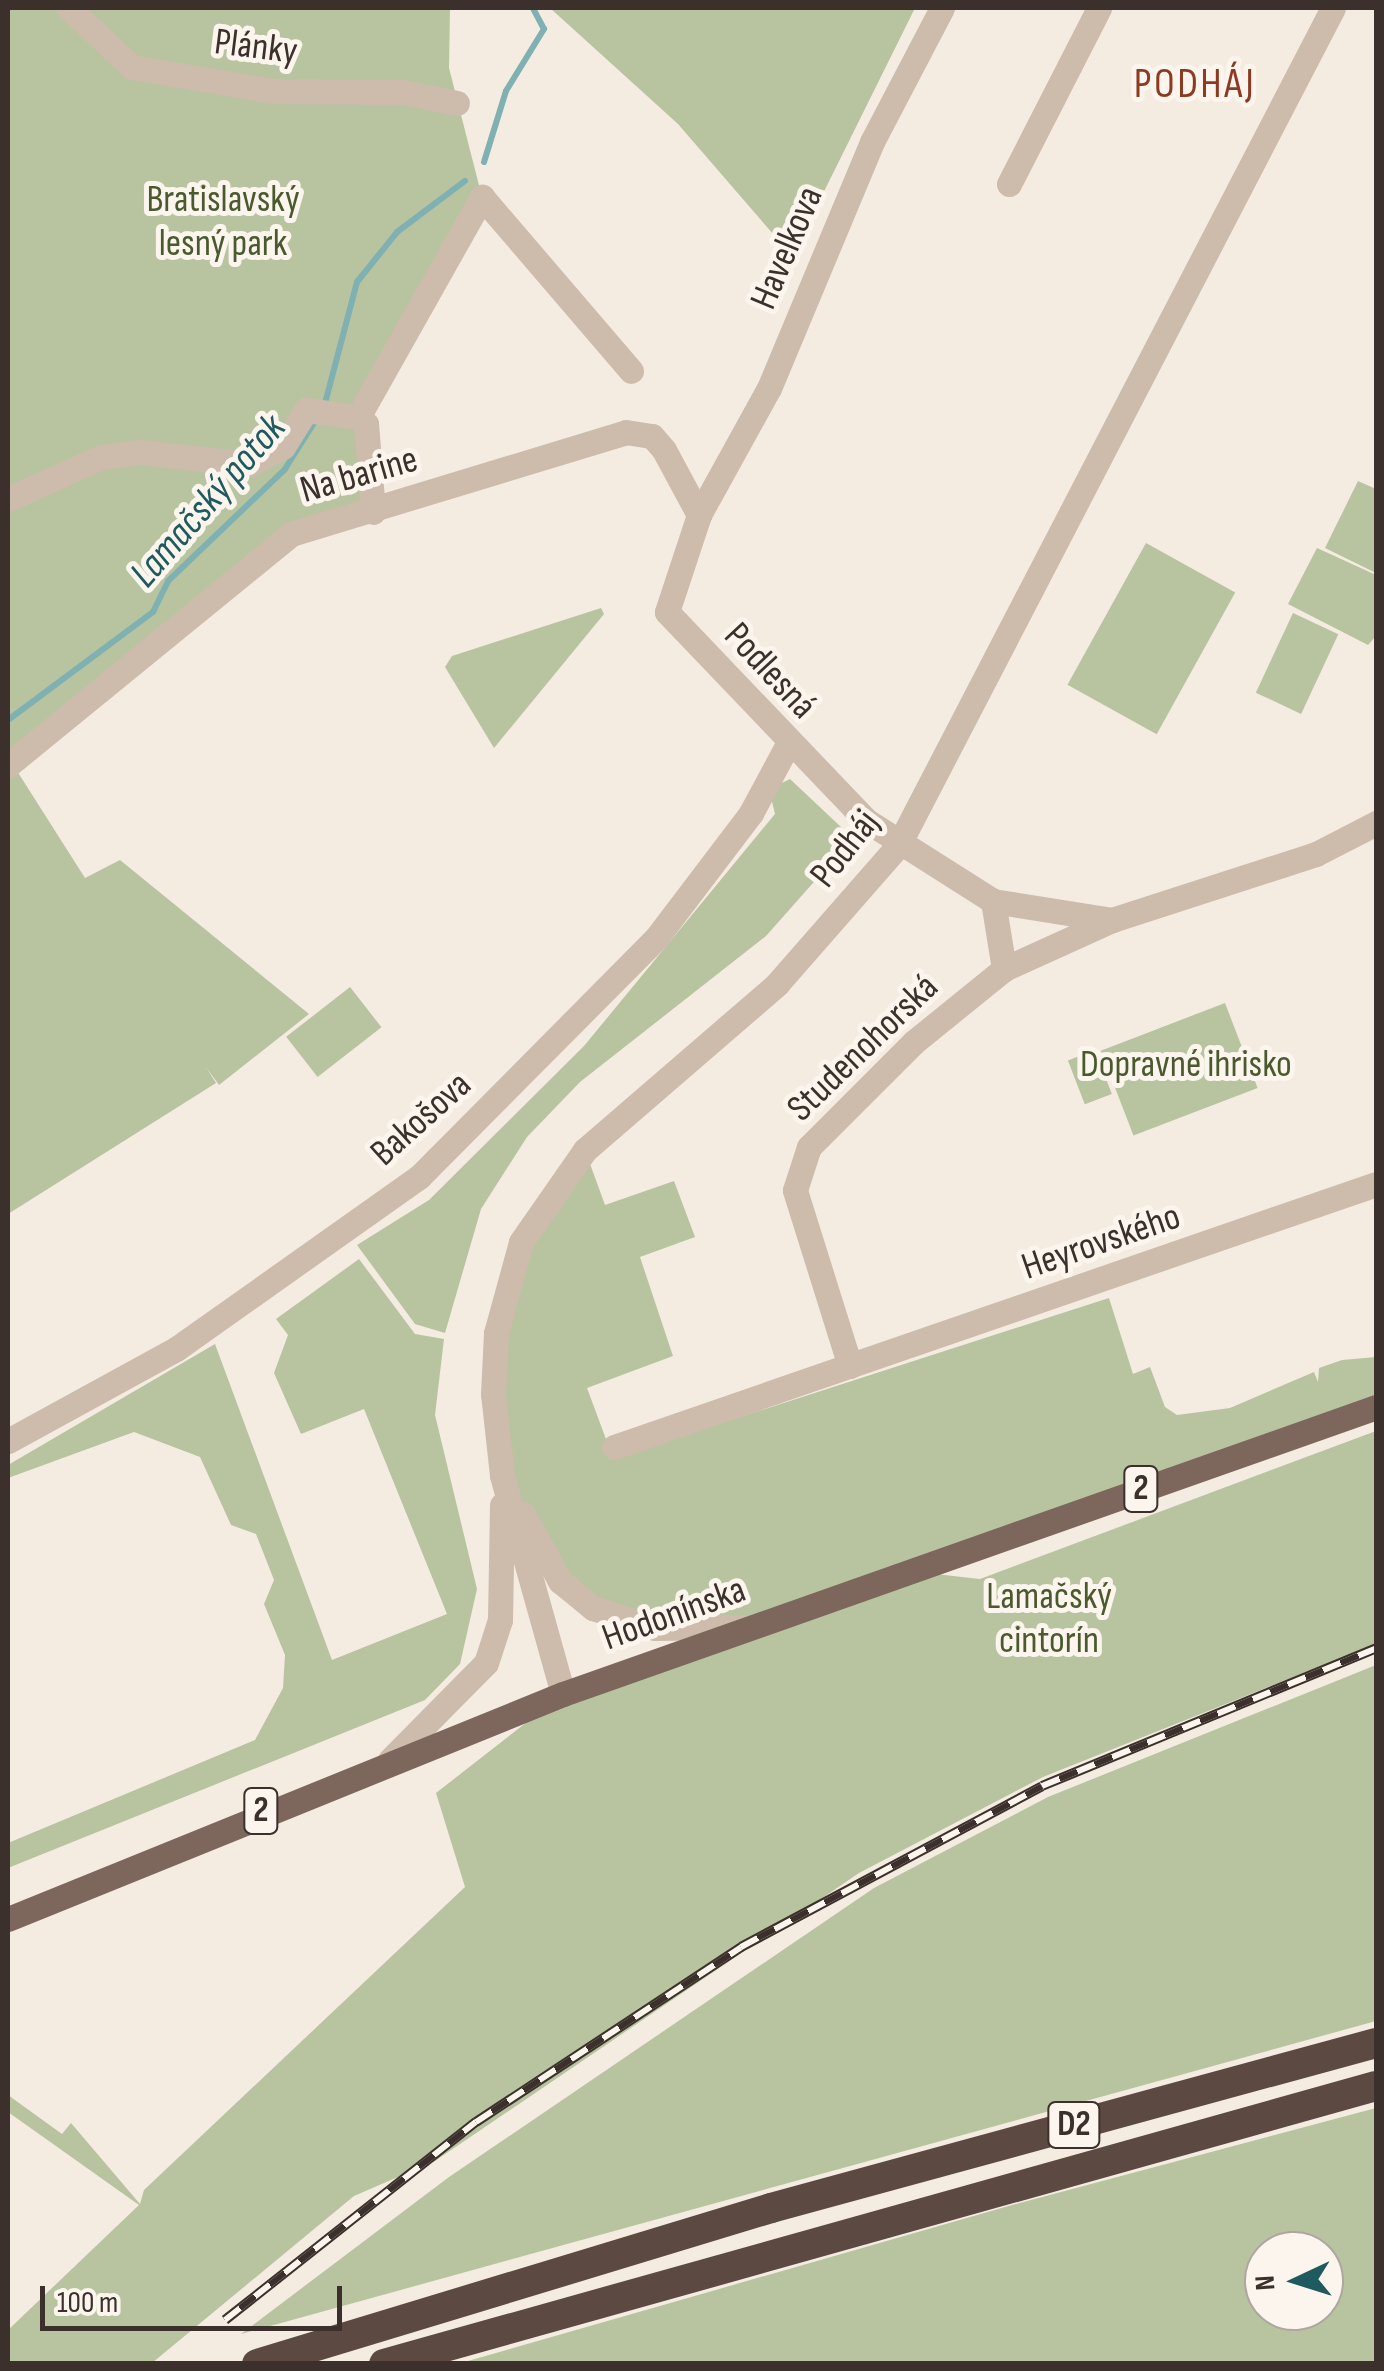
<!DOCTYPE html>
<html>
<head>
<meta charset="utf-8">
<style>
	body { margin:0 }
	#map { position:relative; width:1384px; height:2371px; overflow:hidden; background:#f4ebe1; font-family:"Sofia Sans Condensed",sans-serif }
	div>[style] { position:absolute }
	.green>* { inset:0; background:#b8c4a0; transform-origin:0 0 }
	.stream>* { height:6px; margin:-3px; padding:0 3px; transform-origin:3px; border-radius:3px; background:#7fb0b2 }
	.minor>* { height:25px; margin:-12.5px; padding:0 12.5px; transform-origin:12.5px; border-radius:12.5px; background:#cdbbac }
	.major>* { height:25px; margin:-12.5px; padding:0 12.5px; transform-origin:12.5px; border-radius:12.5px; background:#7d675c }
	.highway>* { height:30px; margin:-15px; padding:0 15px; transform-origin:15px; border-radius:15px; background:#5c4a42 }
	.rail>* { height:10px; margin-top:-5px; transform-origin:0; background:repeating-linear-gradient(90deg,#fbf5ee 0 19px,#3b302b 0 38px); box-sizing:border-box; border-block:2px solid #3b302b }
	span { translate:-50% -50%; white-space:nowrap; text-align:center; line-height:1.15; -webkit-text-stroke:10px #fbf5ee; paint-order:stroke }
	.shield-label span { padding:2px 8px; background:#fbf5ee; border:2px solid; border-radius:8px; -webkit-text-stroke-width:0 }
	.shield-label { font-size:35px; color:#3b302b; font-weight:700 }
	.street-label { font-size:38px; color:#3b302b }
	.park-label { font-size:38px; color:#4a5a2e }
	.water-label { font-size:40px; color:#1f5a5e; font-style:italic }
	.quarter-label { font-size:42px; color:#8c3b22; letter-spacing:2.5px }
	.frame { position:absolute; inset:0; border:10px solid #3b302b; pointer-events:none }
	.north { position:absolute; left:1244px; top:2231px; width:100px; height:100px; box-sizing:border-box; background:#fbf5ee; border:2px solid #aea6a0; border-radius:50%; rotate:266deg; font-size:28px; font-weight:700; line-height:40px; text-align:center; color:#3b302b }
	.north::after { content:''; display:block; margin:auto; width:35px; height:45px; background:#1f5a5e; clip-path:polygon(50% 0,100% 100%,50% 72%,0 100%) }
	.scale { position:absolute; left:40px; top:2286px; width:302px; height:45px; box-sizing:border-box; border:5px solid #3b302b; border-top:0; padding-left:12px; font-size:30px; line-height:35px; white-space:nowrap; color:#3b302b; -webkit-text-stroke:8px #fbf5ee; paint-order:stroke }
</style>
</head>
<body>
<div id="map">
	<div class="green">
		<i style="clip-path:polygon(8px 8px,450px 8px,449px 68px,482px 197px,358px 417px,373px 512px,291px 534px,8px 764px)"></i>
		<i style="clip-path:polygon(550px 8px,915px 8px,792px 256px,678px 124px)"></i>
		<i style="clip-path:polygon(1358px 481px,1376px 489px,1376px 573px,1325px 548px)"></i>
		<i style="left:1146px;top:543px;width:102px;height:162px;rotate:29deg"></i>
		<i style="clip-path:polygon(1317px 548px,1376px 575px,1376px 636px,1368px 645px,1288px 604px)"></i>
		<i style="clip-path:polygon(601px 608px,604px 614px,494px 748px,445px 667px,452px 656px)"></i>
		<i style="left:1293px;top:613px;width:50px;height:88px;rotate:25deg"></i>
		<i style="clip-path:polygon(17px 771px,85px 878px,120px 860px,309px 1014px,219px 1085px,206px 1067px,216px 1083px,8px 1214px,8px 777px)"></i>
		<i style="clip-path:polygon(790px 779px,841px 827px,836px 857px,766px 936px,580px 1082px,527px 1137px,481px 1209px,445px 1333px,415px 1324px,357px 1245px,429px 1200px,584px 1046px,775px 814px,769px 789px)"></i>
		<i style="left:350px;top:987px;width:51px;height:81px;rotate:52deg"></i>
		<i style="left:1225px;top:1003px;width:91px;height:133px;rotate:69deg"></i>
		<i style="left:1095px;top:1050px;width:47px;height:29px;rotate:69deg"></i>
		<i style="clip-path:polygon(585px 1150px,605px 1205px,674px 1181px,695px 1237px,640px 1257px,673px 1356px,587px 1388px,613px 1458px,1109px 1298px,1133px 1374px,1150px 1367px,1165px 1407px,1177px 1415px,1230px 1408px,1314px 1372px,1318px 1382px,1319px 1368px,1342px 1360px,1376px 1357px,1376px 1407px,909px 1571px,980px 1579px,1376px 1431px,1376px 1644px,1043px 1777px,859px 1873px,435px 2161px,354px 2196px,152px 2363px,8px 2363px,8px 2330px,139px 2205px,8px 2112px,8px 2095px,62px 2134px,71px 2123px,140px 2204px,144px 2190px,465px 1887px,436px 1793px,563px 1694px,748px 1628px,696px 1629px,580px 1600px,502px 1475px,502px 1302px)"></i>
		<i style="clip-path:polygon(359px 1259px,415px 1334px,444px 1339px,435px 1415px,477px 1589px,460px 1664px,425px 1700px,8px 1868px,8px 1843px,255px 1740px,283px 1688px,285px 1655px,264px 1604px,274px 1580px,256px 1534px,231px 1525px,200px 1457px,134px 1432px,8px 1478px,8px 1465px,215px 1344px,332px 1660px,447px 1614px,364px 1409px,301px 1434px,274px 1373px,288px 1335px,276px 1319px)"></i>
		<i style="clip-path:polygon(1376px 1665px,1376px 2021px,241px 2334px,449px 2177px,874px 1888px,1048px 1797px)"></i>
		<i style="clip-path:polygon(evenodd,1376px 2108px,1376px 2363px,461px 2363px,1012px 2205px,1376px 2108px,1264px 2251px,1324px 2251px,1324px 2311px,1264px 2311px,1264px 2251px)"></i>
	</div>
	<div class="stream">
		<i style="left:484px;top:162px;width:74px;rotate:-72.8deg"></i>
		<i style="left:506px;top:91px;width:73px;rotate:-58.5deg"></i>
		<i style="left:544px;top:29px;width:24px;rotate:-118deg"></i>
		<i style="left:324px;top:407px;width:129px;rotate:-75.2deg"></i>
		<i style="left:357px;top:282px;width:64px;rotate:-51.3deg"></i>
		<i style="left:397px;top:232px;width:85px;rotate:-36.9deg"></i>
		<i style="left:8px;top:720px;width:181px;rotate:-36.7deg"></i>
		<i style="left:153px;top:612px;width:34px;rotate:-64deg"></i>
		<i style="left:168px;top:581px;width:162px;rotate:-43.7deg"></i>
		<i style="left:285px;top:469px;width:60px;rotate:-57.9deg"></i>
	</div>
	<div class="minor">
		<i style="left:69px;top:8px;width:86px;rotate:43.1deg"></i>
		<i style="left:132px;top:67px;width:142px;rotate:9.7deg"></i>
		<i style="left:272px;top:91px;width:131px;rotate:0.4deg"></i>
		<i style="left:403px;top:92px;width:55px;rotate:11.5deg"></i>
		<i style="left:942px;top:8px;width:151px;rotate:117.6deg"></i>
		<i style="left:872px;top:142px;width:267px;rotate:112.7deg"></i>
		<i style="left:769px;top:388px;width:145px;rotate:118.9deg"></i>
		<i style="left:699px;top:515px;width:102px;rotate:108.3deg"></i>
		<i style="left:667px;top:612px;width:289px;rotate:46.3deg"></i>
		<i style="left:867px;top:821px;width:149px;rotate:32.4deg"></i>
		<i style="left:993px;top:901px;width:69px;rotate:80.8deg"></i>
		<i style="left:1009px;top:184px;width:198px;rotate:-62.9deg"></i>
		<i style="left:8px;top:499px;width:102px;rotate:-24.3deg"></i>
		<i style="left:101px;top:457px;width:38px;rotate:-7deg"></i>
		<i style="left:139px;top:452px;width:111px;rotate:6.2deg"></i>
		<i style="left:249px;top:464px;width:38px;rotate:-27deg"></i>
		<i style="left:283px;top:447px;width:44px;rotate:-58.1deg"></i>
		<i style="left:306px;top:410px;width:52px;rotate:7.7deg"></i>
		<i style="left:373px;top:512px;width:88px;rotate:-94.5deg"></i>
		<i style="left:366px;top:424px;width:11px;rotate:-139deg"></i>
		<i style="left:358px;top:417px;width:253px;rotate:-60.6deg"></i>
		<i style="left:482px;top:197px;width:229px;rotate:49.4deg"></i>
		<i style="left:8px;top:765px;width:365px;rotate:-39.2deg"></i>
		<i style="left:291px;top:534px;width:350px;rotate:-16.9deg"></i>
		<i style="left:626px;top:432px;width:26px;rotate:9deg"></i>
		<i style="left:652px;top:436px;width:18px;rotate:49deg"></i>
		<i style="left:664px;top:450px;width:74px;rotate:61.7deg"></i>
		<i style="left:993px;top:901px;width:121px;rotate:9.1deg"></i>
		<i style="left:850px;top:1366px;width:184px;rotate:-107.4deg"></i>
		<i style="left:795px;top:1190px;width:45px;rotate:-72deg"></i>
		<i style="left:809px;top:1147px;width:148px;rotate:-45deg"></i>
		<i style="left:914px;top:1042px;width:116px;rotate:-39deg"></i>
		<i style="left:1004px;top:969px;width:119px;rotate:-24.4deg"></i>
		<i style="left:1112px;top:920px;width:214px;rotate:-17.9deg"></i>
		<i style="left:1316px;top:854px;width:68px;rotate:-27.3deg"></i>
		<i style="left:8px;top:1441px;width:192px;rotate:-28.7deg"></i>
		<i style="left:176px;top:1349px;width:298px;rotate:-35.3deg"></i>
		<i style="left:419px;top:1177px;width:338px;rotate:-45.2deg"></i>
		<i style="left:657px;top:937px;width:156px;rotate:-52.8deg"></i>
		<i style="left:751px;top:813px;width:76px;rotate:-61.8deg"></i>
		<i style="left:614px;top:1447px;width:806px;rotate:-19.04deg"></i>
		<i style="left:523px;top:1514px;width:77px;rotate:61.1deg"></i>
		<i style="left:560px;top:1581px;width:43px;rotate:39.3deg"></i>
		<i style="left:593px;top:1608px;width:65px;rotate:17.9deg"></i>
		<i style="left:655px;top:1628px;width:90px;rotate:-0.6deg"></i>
		<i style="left:563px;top:1694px;width:227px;rotate:-105.6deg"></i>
		<i style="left:502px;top:1475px;width:81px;rotate:-96.3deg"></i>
		<i style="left:493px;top:1394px;width:61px;rotate:-87.2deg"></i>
		<i style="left:496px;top:1333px;width:94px;rotate:-74.6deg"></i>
		<i style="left:521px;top:1242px;width:112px;rotate:-55.2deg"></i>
		<i style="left:585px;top:1150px;width:254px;rotate:-40.8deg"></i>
		<i style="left:777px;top:984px;width:184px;rotate:-48.8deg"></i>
		<i style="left:898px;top:846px;width:944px;rotate:-62.57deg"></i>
		<i style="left:390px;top:1760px;width:136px;rotate:-45.3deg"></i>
		<i style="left:486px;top:1663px;width:45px;rotate:-72deg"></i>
		<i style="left:500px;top:1620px;width:115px;rotate:-89deg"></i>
	</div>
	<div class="major">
		<i style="left:8px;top:1919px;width:599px;rotate:-22.07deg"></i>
		<i style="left:563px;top:1694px;width:862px;rotate:-19.44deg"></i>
	</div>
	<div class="highway">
		<i style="left:257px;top:2364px;width:537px;rotate:-16.88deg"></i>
		<i style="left:771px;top:2208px;width:627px;rotate:-15.26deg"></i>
		<i style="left:384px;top:2364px;width:1030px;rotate:-15.66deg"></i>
	</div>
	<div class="rail">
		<i style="left:225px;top:2320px;width:320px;rotate:-38.3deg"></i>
		<i style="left:476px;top:2122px;width:318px;rotate:-33.4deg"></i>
		<i style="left:741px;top:1947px;width:341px;rotate:-28.1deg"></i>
		<i style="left:1042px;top:1786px;width:361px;rotate:-22.4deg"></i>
	</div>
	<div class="shield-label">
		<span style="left:1141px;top:1489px">2</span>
		<span style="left:261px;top:1811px">2</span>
		<span style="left:1074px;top:2125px">D2</span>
	</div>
	<div class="street-label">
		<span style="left:256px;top:47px;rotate:7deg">Plánky</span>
		<span style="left:787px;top:248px;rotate:-67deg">Havelkova</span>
		<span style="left:359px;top:475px;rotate:-16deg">Na barine</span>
		<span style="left:770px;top:671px;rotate:47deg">Podlesná</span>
		<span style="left:845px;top:849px;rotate:-52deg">Podháj</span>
		<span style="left:863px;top:1048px;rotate:-44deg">Studenohorská</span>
		<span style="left:421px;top:1119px;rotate:-42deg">Bakošova</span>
		<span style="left:1101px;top:1242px;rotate:-19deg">Heyrovského</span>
		<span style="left:674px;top:1614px;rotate:-20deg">Hodonínska</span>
	</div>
	<div class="park-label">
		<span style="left:223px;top:222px">Bratislavský<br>lesný park</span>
		<span style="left:1186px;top:1065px">Dopravné ihrisko</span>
		<span style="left:1049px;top:1619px">Lamačský<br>cintorín</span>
	</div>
	<div class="water-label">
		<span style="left:208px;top:501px;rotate:-49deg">Lamačský potok</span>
	</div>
	<div class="quarter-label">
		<span style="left:1195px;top:85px">PODHÁJ</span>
	</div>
	<div class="frame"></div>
	<div class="north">N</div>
	<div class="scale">100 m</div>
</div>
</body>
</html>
